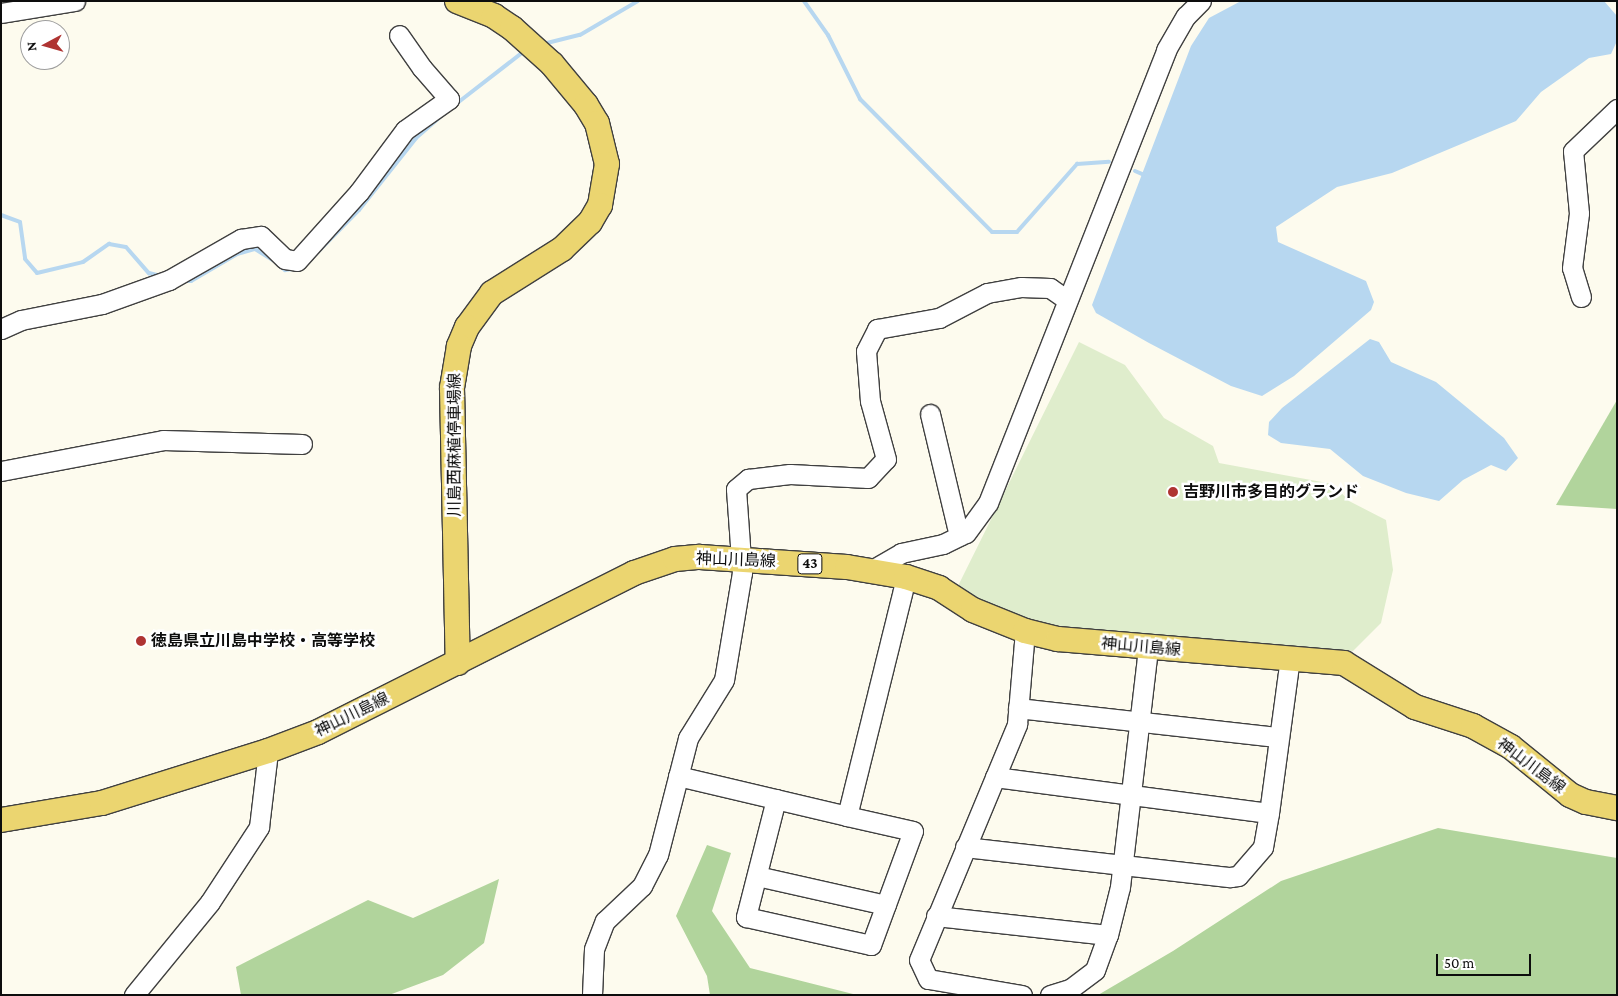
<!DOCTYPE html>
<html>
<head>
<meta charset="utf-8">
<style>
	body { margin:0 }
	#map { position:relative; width:1618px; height:996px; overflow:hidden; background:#fdfbee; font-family:"Crimson Pro","Noto Sans JP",serif }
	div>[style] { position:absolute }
	.forest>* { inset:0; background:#b1d49c }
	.pitch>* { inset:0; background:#dfedcc }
	.water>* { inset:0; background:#b7d7f0 }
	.stream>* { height:4px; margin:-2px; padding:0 2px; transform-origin:2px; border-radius:2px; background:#b7d7f0 }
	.roads { filter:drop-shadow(1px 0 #404040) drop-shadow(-1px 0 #404040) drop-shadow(0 1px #404040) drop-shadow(0 -1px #404040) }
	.minor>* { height:19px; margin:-9.5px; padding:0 9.5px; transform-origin:9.5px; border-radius:9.5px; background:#fff }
	.major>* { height:24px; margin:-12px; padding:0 12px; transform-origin:12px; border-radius:12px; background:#ebd570 }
	.dots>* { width:14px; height:14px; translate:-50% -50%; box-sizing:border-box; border:2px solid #fff; border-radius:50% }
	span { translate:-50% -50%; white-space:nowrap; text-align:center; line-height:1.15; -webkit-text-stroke:5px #fff; paint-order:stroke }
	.shield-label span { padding:1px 4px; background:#fff; border:1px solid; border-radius:4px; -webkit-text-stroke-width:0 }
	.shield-label { font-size:15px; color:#0d0d0d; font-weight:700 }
	.street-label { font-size:16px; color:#0d0d0d }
	.poi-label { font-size:16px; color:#0d0d0d; font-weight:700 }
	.left { translate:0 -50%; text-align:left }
	.frame { position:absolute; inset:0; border:2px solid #0d0d0d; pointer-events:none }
	.north { position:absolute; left:20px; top:20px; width:50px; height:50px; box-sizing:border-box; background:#fff; border:1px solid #9e9e9e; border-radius:50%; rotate:264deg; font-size:14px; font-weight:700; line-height:20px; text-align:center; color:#0d0d0d }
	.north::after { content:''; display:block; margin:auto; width:18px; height:22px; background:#af3432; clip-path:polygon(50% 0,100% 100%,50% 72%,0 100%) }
	.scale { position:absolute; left:1436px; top:954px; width:95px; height:22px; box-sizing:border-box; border:2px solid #0d0d0d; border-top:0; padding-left:6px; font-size:15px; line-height:18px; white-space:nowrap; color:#0d0d0d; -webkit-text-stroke:4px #fff; paint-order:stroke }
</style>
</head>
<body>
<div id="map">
	<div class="forest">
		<i style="clip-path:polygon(1617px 400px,1617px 509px,1556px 505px)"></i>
		<i style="clip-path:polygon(1438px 828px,1617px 858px,1617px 995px,1098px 995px,1173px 951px,1281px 881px)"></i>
		<i style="clip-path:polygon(707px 845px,731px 853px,712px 911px,750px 968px,857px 995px,710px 995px,707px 976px,676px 916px)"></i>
		<i style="clip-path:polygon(499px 879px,484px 943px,443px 975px,389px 995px,241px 995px,236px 967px,368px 900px,413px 918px)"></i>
	</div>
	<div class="pitch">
		<i style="clip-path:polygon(1079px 342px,1125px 365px,1164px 418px,1213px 446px,1219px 463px,1333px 484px,1349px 501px,1386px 520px,1393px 570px,1381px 623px,1353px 651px,1046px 628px,998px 612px,956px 590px)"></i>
	</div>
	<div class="water">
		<i style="clip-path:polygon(1241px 1px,1604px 1px,1617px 16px,1617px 41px,1611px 54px,1589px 58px,1541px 92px,1516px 121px,1392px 173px,1337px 187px,1276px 227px,1278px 242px,1366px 281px,1374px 302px,1371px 310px,1294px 376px,1262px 396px,1231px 386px,1149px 343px,1096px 313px,1092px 305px,1191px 46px,1209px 18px)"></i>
		<i style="clip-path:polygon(1370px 339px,1379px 342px,1391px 362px,1436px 382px,1504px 438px,1518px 458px,1506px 471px,1491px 465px,1463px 480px,1439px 501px,1406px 493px,1363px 476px,1330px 449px,1281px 443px,1268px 435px,1269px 422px,1282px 408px)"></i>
	</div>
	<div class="stream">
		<i style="left:804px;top:1px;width:42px;rotate:54.8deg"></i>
		<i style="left:828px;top:35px;width:72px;rotate:63.4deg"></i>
		<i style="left:860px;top:99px;width:187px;rotate:45.2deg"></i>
		<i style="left:992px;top:232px;width:25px"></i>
		<i style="left:1017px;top:232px;width:91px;rotate:-48.6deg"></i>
		<i style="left:1077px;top:164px;width:32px;rotate:-4deg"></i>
		<i style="left:543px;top:44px;width:38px;rotate:-14deg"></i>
		<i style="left:580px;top:35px;width:67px;rotate:-30.4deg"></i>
		<i style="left:456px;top:104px;width:85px;rotate:-37.8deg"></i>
		<i style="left:1135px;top:171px;width:8px;rotate:23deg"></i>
		<i style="left:1px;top:215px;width:20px;rotate:20deg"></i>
		<i style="left:20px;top:222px;width:37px;rotate:82deg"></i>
		<i style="left:25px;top:259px;width:18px;rotate:49deg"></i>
		<i style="left:37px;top:273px;width:47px;rotate:-13.4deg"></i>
		<i style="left:83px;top:262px;width:32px;rotate:-35deg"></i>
		<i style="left:109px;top:244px;width:17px;rotate:10deg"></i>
		<i style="left:126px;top:247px;width:35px;rotate:49deg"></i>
		<i style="left:149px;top:273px;width:12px;rotate:14deg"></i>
		<i style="left:308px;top:262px;width:73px;rotate:-45.6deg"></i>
		<i style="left:359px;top:210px;width:92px;rotate:-51.6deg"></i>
		<i style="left:416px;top:138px;width:38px;rotate:-41deg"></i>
		<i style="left:279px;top:265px;width:8px;rotate:40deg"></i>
		<i style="left:285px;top:270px;width:8px;rotate:-7deg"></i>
		<i style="left:182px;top:281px;width:9px"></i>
		<i style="left:191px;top:281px;width:53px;rotate:-30.4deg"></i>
		<i style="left:237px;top:254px;width:19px;rotate:-16deg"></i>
		<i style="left:255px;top:249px;width:22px;rotate:32deg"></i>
	</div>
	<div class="roads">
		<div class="minor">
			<i style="left:1px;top:13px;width:75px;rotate:-9.2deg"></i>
			<i style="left:1581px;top:297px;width:30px;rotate:-107deg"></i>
			<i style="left:1572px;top:268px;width:55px;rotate:-82.7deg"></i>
			<i style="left:1579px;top:213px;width:62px;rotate:-95.5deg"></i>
			<i style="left:1573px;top:151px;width:61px;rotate:-43.7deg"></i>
			<i style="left:1px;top:329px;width:22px;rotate:-24deg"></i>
			<i style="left:21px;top:320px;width:83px;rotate:-11.2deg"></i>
			<i style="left:102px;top:304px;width:71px;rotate:-19.7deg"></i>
			<i style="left:169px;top:280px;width:83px;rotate:-29.7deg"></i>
			<i style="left:241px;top:239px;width:20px;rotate:-9deg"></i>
			<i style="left:261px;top:236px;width:33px;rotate:44deg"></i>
			<i style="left:285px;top:259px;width:12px;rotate:9deg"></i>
			<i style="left:297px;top:261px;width:93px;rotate:-48.1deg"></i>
			<i style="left:359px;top:192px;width:77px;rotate:-53.4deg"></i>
			<i style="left:405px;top:130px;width:54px;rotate:-35.2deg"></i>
			<i style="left:449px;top:99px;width:41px;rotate:-131.1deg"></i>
			<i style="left:422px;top:68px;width:40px;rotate:-124.9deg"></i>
			<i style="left:930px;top:414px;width:125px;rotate:76.6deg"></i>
			<i style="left:1px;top:471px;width:165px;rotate:-10.8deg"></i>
			<i style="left:163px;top:440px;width:139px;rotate:1.6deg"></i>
			<i style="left:872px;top:570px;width:34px;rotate:-30deg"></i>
			<i style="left:901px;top:553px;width:43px;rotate:-12.1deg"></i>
			<i style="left:943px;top:544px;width:25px;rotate:-26deg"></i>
			<i style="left:966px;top:533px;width:37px;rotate:-54deg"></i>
			<i style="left:988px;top:503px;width:487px;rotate:-68.5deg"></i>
			<i style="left:1166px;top:50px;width:39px;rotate:-60deg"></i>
			<i style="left:1186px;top:16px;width:21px;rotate:-45deg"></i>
			<i style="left:1018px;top:708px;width:262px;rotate:6.4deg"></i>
			<i style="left:678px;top:776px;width:174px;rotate:13.3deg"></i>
			<i style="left:847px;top:816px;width:246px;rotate:-76.1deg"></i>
			<i style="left:995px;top:777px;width:276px;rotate:7.5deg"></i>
			<i style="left:1269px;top:813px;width:157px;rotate:-82.3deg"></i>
			<i style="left:776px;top:799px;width:122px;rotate:104.3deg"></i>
			<i style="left:746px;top:917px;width:128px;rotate:12.6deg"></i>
			<i style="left:871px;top:945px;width:121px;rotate:-69.8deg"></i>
			<i style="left:913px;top:831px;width:68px;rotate:-167.2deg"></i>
			<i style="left:965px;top:847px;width:267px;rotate:6.5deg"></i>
			<i style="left:1230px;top:877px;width:8px;rotate:-7deg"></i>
			<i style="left:1238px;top:876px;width:38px;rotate:-49deg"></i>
			<i style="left:1263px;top:847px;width:35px;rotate:-80deg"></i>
			<i style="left:757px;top:876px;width:132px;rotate:12.7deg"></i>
			<i style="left:936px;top:916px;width:173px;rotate:6.3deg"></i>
			<i style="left:134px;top:995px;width:120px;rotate:-50.7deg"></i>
			<i style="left:210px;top:902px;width:90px;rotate:-56.8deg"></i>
			<i style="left:259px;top:827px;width:77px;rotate:-83.2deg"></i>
			<i style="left:592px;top:995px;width:46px;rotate:-87.5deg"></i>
			<i style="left:594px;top:949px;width:30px;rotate:-69deg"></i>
			<i style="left:605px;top:921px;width:51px;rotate:-43.4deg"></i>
			<i style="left:642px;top:886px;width:35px;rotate:-63deg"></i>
			<i style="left:658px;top:855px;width:121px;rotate:-75.6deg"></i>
			<i style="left:688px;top:738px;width:68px;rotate:-58.2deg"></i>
			<i style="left:724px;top:680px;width:109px;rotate:-80.5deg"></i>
			<i style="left:742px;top:573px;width:84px;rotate:-94.1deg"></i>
			<i style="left:736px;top:489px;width:16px;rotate:-40deg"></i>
			<i style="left:748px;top:479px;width:42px;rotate:-6.8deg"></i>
			<i style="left:790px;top:474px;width:78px;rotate:2.9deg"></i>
			<i style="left:868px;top:478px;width:26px;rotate:-47deg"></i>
			<i style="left:886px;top:459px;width:60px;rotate:-105.4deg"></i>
			<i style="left:870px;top:401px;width:50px;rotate:-94.6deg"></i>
			<i style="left:866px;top:351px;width:25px;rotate:-63deg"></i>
			<i style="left:877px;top:329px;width:63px;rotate:-10.1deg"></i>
			<i style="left:939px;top:318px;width:54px;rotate:-27.5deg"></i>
			<i style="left:987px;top:293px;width:35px;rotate:-10deg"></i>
			<i style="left:1021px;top:287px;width:29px;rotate:2deg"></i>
			<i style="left:1050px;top:288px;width:21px;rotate:35deg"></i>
			<i style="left:1022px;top:995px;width:95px;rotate:-170.3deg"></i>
			<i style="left:928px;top:979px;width:21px;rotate:-115deg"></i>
			<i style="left:919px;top:960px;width:256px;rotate:-67.4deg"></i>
			<i style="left:1017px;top:724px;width:93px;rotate:-85.1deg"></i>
			<i style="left:1050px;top:995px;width:21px;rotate:-17deg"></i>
			<i style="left:1070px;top:989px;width:31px;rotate:-37deg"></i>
			<i style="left:1095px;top:970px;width:37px;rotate:-70deg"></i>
			<i style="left:1108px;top:935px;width:49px;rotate:-76deg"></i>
			<i style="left:1120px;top:887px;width:241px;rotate:-83.3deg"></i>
		</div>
		<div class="major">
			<i style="left:457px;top:1px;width:40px;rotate:22deg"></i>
			<i style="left:494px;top:16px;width:22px;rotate:34deg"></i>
			<i style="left:512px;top:28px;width:54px;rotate:42deg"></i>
			<i style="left:552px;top:64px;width:53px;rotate:50.3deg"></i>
			<i style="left:586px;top:105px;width:21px;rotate:59deg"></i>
			<i style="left:597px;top:123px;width:42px;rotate:76.3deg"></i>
			<i style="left:607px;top:164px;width:42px;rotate:99.7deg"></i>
			<i style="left:600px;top:205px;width:20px;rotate:120deg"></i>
			<i style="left:590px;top:222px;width:39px;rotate:136deg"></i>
			<i style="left:562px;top:249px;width:83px;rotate:147.8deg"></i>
			<i style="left:492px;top:293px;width:42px;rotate:126.3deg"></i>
			<i style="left:467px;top:327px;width:21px;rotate:113deg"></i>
			<i style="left:459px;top:346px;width:43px;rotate:99.5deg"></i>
			<i style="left:452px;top:388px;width:275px;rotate:88.8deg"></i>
			<i style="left:1px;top:820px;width:102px;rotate:-9.6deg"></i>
			<i style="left:102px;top:803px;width:174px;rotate:-17.4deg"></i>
			<i style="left:268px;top:751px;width:53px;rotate:-20.8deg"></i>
			<i style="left:318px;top:732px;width:354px;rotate:-26.7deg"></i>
			<i style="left:634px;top:573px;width:43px;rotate:-18.9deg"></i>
			<i style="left:675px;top:559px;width:25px;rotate:-5deg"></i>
			<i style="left:700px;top:557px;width:147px;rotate:3.9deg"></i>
			<i style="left:847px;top:567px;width:60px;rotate:9.6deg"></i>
			<i style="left:906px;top:577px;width:35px;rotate:18deg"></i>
			<i style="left:939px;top:588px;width:40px;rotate:32.9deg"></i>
			<i style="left:973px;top:610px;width:56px;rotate:22deg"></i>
			<i style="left:1025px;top:631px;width:34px;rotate:14deg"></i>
			<i style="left:1058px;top:639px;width:287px;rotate:4.8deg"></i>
			<i style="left:1344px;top:663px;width:84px;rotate:31.8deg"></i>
			<i style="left:1415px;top:707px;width:61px;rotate:18.1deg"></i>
			<i style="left:1473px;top:726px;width:43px;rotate:28.9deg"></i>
			<i style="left:1511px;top:747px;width:76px;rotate:39.1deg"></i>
			<i style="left:1570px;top:795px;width:17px;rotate:24deg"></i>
			<i style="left:1586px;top:802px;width:32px;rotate:11deg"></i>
		</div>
	</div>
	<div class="dots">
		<i style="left:1173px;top:492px;background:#af3432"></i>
		<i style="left:141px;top:641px;background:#af3432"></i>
	</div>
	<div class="shield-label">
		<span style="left:810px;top:564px">43</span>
	</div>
	<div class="street-label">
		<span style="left:455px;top:445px;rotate:-90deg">川島西麻植停車場線</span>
		<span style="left:736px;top:560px;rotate:2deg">神山川島線</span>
		<span style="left:1141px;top:647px;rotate:5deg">神山川島線</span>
		<span style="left:352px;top:715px;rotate:-26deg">神山川島線</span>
		<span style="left:1531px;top:766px;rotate:37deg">神山川島線</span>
	</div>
	<div class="poi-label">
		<span class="left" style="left:1183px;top:492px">吉野川市多目的グランド</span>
		<span class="left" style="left:151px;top:641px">徳島県立川島中学校・高等学校</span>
	</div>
	<div class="frame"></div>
	<div class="north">N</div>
	<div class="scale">50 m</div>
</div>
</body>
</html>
